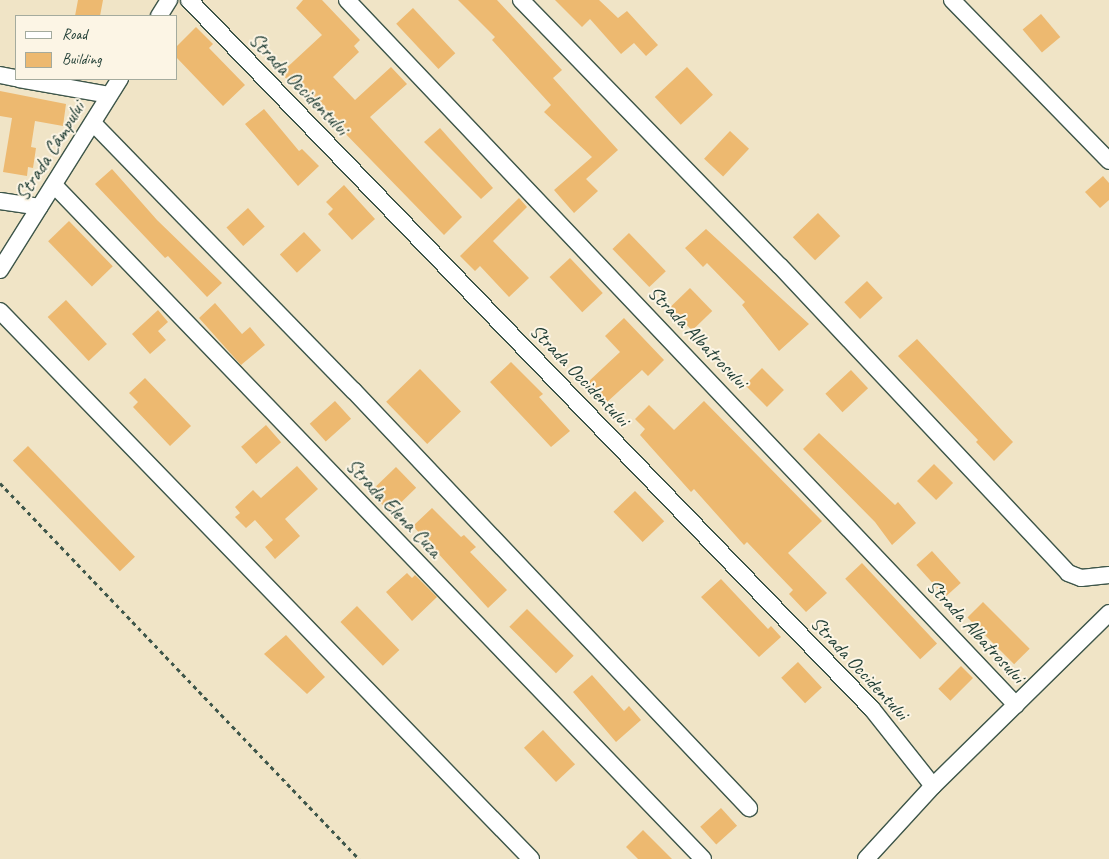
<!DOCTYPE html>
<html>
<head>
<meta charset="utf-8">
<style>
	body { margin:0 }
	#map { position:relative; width:1109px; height:859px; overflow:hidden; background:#f0e4c6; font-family:Caveat,sans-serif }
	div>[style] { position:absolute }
	.building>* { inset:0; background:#edb970; transform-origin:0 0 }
	.path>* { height:3px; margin-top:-1.5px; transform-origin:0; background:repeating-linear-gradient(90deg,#3e564a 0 4px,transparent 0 8px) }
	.roads { filter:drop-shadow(1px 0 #3e564a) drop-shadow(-1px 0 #3e564a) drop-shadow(0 1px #3e564a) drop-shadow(0 -1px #3e564a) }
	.minor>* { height:16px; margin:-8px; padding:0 8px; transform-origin:8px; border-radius:8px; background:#fff }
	span { translate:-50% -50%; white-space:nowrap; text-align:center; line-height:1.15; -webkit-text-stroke:4px #fcf5e5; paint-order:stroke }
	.street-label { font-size:20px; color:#1f3d34 }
	.legend { position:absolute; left:15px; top:15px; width:162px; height:65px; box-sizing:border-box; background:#fcf5e5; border:1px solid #a4ab9e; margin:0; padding:6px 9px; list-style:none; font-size:15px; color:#1f3d34 }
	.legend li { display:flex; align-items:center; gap:10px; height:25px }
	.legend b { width:25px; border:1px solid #a4ab9e }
</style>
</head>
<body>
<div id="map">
	<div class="building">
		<i style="clip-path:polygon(78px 0,103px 0,100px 16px,75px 16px)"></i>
		<i style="clip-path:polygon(303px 0,322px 0,360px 40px,354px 46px,359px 52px,333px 77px,355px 100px,391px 67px,407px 84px,370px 117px,462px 217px,444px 235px,302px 89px,299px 92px,281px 73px,322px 35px,296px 8px)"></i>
		<i style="clip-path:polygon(458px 0,497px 0,562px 70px,553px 78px,618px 150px,586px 179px,598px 191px,574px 213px,554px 190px,592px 157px,544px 112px,551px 105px,492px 40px,495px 37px)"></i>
		<i style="clip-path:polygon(555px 0,599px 0,618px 18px,627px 11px,658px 45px,646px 56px,634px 43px,621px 54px,590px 19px,582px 27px)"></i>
		<i style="left:413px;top:8px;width:62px;height:23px;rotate:47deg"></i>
		<i style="left:1041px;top:14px;width:30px;height:24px;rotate:50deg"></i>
		<i style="clip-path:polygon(196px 27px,213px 44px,209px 48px,245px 85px,223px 106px,176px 57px,176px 47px)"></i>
		<i style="left:687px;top:67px;width:38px;height:44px;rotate:47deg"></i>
		<i style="clip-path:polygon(0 91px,66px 104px,63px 126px,35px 121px,31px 147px,36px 148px,33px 168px,28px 167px,27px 176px,3px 172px,12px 118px,0 116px)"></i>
		<i style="clip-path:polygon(264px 109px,299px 151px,302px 149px,319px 166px,298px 186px,245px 124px)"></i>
		<i style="clip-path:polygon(440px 128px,493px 188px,481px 199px,424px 142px)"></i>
		<i style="left:730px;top:131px;width:26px;height:38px;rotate:43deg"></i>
		<i style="clip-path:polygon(112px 169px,157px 220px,222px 283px,207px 297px,168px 256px,165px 258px,95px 184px)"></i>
		<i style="clip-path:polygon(1103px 176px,1109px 183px,1109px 200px,1100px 208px,1085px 192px)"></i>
		<i style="clip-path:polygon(344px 185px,375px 219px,352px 240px,328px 214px,333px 209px,326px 202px)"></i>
		<i style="clip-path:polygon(519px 198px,527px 207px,493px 241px,529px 278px,509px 297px,480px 266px,475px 271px,460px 256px)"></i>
		<i style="left:248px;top:208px;width:25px;height:29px;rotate:48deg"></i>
		<i style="left:818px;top:213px;width:32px;height:35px;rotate:46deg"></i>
		<i style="left:69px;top:221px;width:63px;height:29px;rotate:46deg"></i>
		<i style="clip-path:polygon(706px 229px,809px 324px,779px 351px,742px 305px,745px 302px,707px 263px,703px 267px,685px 248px)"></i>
		<i style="left:304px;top:232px;width:25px;height:33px;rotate:47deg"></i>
		<i style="left:629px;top:233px;width:53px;height:23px;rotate:46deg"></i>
		<i style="left:570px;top:258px;width:48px;height:28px;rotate:47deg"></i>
		<i style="left:867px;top:281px;width:23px;height:31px;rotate:47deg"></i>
		<i style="left:690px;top:288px;width:32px;height:28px;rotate:46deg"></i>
		<i style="left:66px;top:300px;width:60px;height:25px;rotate:47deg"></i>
		<i style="clip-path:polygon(215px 303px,242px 334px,250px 327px,265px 345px,241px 365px,199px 318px)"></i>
		<i style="clip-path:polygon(158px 310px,168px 322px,158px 331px,166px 340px,150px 354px,132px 334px)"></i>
		<i style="clip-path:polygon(624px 318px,664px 360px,648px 376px,642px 370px,606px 403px,588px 382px,620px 352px,605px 336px)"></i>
		<i style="clip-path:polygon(917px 339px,1013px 442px,994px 461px,976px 442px,978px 440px,898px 356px)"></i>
		<i style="clip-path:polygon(511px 362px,543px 394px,539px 397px,570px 431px,551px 447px,490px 382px)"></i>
		<i style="left:762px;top:368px;width:31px;height:24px;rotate:45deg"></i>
		<i style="left:420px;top:369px;width:59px;height:47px;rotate:46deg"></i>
		<i style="left:851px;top:370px;width:25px;height:35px;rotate:47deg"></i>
		<i style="clip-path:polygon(145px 378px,191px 426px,170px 446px,133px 407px,138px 402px,129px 393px)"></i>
		<i style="left:335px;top:401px;width:24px;height:34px;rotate:48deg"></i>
		<i style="clip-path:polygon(704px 401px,822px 521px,788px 553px,827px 593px,806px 612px,789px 594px,793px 590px,747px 542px,744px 545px,694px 489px,691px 492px,640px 435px,645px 429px,635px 419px,649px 405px,674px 430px)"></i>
		<i style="left:266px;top:425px;width:23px;height:33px;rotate:49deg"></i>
		<i style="clip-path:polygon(819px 433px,895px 505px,898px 502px,916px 523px,892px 545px,875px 522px,803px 449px)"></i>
		<i style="left:28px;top:446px;width:154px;height:21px;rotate:46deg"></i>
		<i style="left:934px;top:464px;width:27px;height:24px;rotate:45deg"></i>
		<i style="clip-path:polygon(297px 466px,318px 489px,285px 519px,300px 536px,275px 559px,265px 547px,273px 540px,255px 520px,246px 528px,235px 517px,240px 513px,235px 507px,253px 490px,261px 498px)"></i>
		<i style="left:396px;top:467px;width:29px;height:36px;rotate:46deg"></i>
		<i style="left:635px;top:491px;width:42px;height:30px;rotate:46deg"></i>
		<i style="clip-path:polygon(432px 508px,461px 537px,464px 535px,476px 547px,470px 552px,507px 590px,488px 608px,413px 526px)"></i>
		<i style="left:932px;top:551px;width:43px;height:21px;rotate:48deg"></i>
		<i style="left:862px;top:563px;width:110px;height:23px;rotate:47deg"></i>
		<i style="clip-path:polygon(407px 573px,412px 578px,415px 575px,437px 597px,412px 621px,386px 592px)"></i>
		<i style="clip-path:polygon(721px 579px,768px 629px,771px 626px,781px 637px,759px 657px,701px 597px)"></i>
		<i style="left:983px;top:602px;width:66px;height:22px;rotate:45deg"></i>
		<i style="left:357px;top:606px;width:61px;height:23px;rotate:46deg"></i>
		<i style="left:527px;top:609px;width:66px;height:25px;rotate:45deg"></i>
		<i style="clip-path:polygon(286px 635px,325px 677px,307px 694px,264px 654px)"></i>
		<i style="left:798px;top:662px;width:35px;height:23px;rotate:47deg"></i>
		<i style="left:961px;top:666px;width:17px;height:32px;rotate:45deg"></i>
		<i style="clip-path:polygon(592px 675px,624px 711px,629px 706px,641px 720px,616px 742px,573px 692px)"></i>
		<i style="left:543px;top:730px;width:47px;height:26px;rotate:47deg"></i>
		<i style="left:721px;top:808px;width:24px;height:28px;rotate:48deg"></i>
		<i style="clip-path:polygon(643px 830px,672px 859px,638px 859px,626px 847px)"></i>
	</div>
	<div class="path">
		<i style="left:0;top:483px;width:520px;rotate:46.32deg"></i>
	</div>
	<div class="roads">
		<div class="minor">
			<i style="left:189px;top:0;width:984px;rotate:46.07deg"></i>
			<i style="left:872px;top:709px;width:98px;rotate:51.6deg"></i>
			<i style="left:347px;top:0;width:972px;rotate:46.5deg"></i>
			<i style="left:521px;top:0;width:371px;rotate:45.8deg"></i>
			<i style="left:780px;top:266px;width:421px;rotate:46.8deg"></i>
			<i style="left:1068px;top:573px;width:14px;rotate:21deg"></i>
			<i style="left:1081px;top:578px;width:28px;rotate:-6deg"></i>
			<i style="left:952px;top:0;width:225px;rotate:45.7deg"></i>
			<i style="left:159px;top:16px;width:19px;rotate:-58deg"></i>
			<i style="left:0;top:75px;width:16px;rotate:11deg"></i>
			<i style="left:19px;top:79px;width:91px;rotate:10.1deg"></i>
			<i style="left:93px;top:123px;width:373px;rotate:45.8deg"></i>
			<i style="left:353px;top:390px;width:576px;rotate:46.55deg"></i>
			<i style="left:55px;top:186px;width:934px;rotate:46.08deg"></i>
			<i style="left:0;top:201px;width:40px;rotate:8.5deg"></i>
			<i style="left:0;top:270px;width:226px;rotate:-57.9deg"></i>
			<i style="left:0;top:311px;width:763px;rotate:45.9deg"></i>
			<i style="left:866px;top:859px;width:99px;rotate:-47.5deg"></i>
			<i style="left:933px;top:786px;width:247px;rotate:-44.5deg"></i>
		</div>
	</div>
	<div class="street-label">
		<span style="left:299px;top:84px;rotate:46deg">Strada Occidentului</span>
		<span style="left:50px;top:151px;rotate:-58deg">Strada Câmpului</span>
		<span style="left:698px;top:337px;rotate:46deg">Strada Albatrosului</span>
		<span style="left:580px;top:375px;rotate:46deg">Strada Occidentului</span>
		<span style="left:394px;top:508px;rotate:46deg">Strada Elena Cuza</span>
		<span style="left:976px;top:631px;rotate:47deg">Strada Albatrosului</span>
		<span style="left:860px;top:668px;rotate:47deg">Strada Occidentului</span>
	</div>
	<ul class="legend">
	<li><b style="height:6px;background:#fff"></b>Road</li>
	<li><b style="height:14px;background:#edb970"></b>Building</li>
	</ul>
</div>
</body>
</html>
